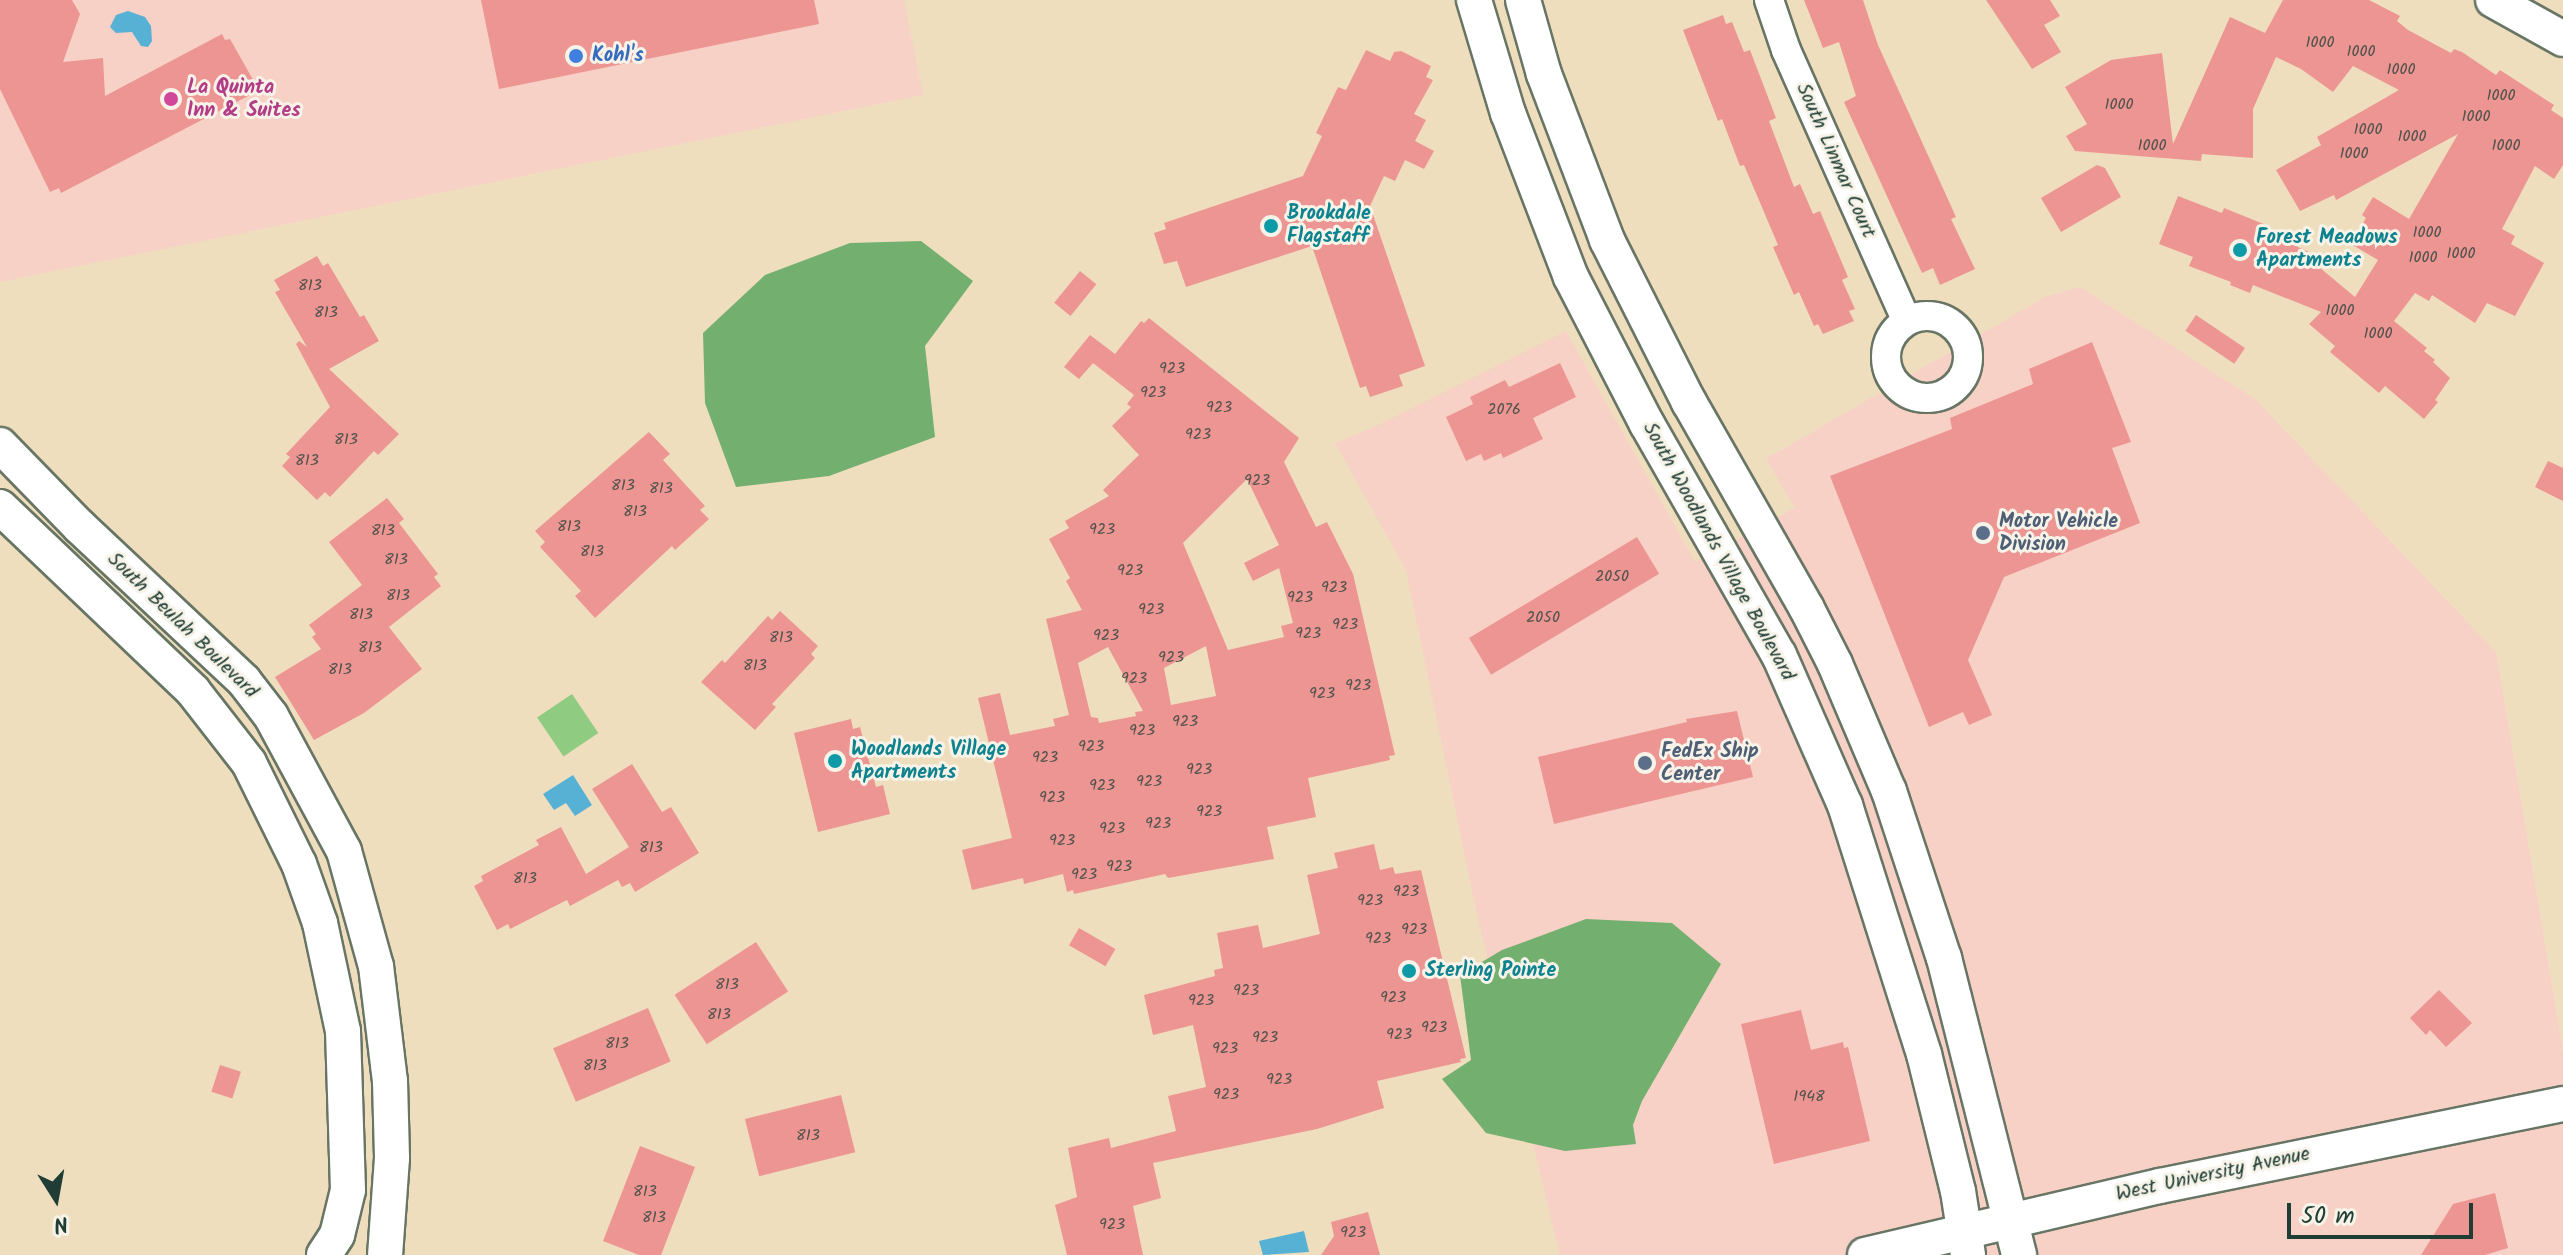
<!DOCTYPE html>
<html>
<head>
<meta charset="utf-8">
<style>
	body { margin:0 }
	#map { position:relative; width:2563px; height:1255px; overflow:hidden; background:#efdebe; font-family:Kalam,sans-serif }
	div>[style] { position:absolute }
	.built>* { inset:0; background:#f7d1c6 }
	.green>* { inset:0; background:#8fcb80; transform-origin:0 0 }
	.forest>* { inset:0; background:#73af6e }
	.water>* { inset:0; background:#56b1d4 }
	.building>* { inset:0; background:#ec9592; transform-origin:0 0 }
	.roads { filter:drop-shadow(2px 0 #687564) drop-shadow(-2px 0 #687564) drop-shadow(0 2px #687564) drop-shadow(0 -2px #687564) }
	.minor>* { height:28px; margin:-14px; padding:0 14px; transform-origin:14px; border-radius:14px; background:#fff }
	.minor>.ring { margin:-14px; padding:0; box-sizing:content-box; background:none; border:28px solid #fff; border-radius:50% }
	.tertiary>* { height:34px; margin:-17px; padding:0 17px; transform-origin:17px; border-radius:17px; background:#fff }
	.dots>* { width:22px; height:22px; translate:-50% -50%; box-sizing:border-box; border:4px solid #f7f3e8; border-radius:50% }
	span { translate:-50% -50%; white-space:nowrap; text-align:center; line-height:1.15; -webkit-text-stroke:6px #f7f3e8; paint-order:stroke }
	.number-label { font-size:16px; color:#52534c }
	.number-label span { -webkit-text-stroke-width:0 }
	.shop-label { font-size:20px; color:#366cbe; font-weight:700 }
	.left { translate:0 -50%; text-align:left }
	.hotel-label { font-size:20px; color:#b23c85; font-weight:700 }
	.street-label { font-size:20px; color:#1f3d34 }
	.culture-label { font-size:20px; color:#0d838f; font-weight:700 }
	.service-label { font-size:20px; color:#4e5e75; font-weight:700 }
	.north { position:absolute; left:16px; top:1159px; width:80px; height:80px; -webkit-text-stroke:6px #f7f3e8; paint-order:stroke; rotate:169deg; font-size:22px; font-weight:700; line-height:32px; text-align:center; color:#1f3d34 }
	.north::after { content:''; display:block; margin:auto; width:28px; height:36px; background:#1f3d34; clip-path:polygon(50% 0,100% 100%,50% 72%,0 100%) }
	.scale { position:absolute; left:2287px; top:1203px; width:186px; height:36px; box-sizing:border-box; border:4px solid #1f3d34; border-top:0; padding-left:10px; font-size:24px; line-height:28px; white-space:nowrap; color:#1f3d34; -webkit-text-stroke:6px #f7f3e8; paint-order:stroke }
</style>
</head>
<body>
<div id="map">
	<div class="built">
		<i style="clip-path:polygon(0 0,904px 0,923px 95px,0 282px)"></i>
		<i style="clip-path:polygon(2080px 287px,2255px 399px,2496px 652px,2563px 1051px,2563px 1255px,1560px 1255px,1476px 910px,1406px 570px,1335px 443px,1370px 429px,1566px 331px,1695px 562px,1795px 508px,1766px 459px,2045px 297px)"></i>
	</div>
	<div class="green">
		<i style="left:572px;top:694px;width:47px;height:42px;rotate:56deg"></i>
	</div>
	<div class="forest">
		<i style="clip-path:polygon(921px 241px,973px 281px,925px 346px,935px 437px,829px 476px,736px 487px,705px 403px,703px 333px,765px 275px,850px 243px)"></i>
		<i style="clip-path:polygon(1586px 919px,1672px 923px,1721px 964px,1642px 1101px,1633px 1125px,1636px 1144px,1565px 1151px,1486px 1133px,1442px 1079px,1471px 1060px,1460px 975px,1502px 950px)"></i>
	</div>
	<div class="water">
		<i style="clip-path:polygon(128px 11px,145px 17px,151px 26px,152px 41px,148px 47px,141px 46px,132px 32px,116px 33px,110px 27px,116px 15px)"></i>
		<i style="clip-path:polygon(573px 775px,592px 805px,575px 816px,566px 803px,554px 810px,543px 794px)"></i>
		<i style="clip-path:polygon(1304px 1231px,1309px 1252px,1263px 1255px,1259px 1241px)"></i>
	</div>
	<div class="building">
		<i style="clip-path:polygon(0 0,72px 0,80px 14px,63px 62px,103px 58px,105px 96px,222px 34px,225px 40px,230px 39px,256px 85px,247px 90px,250px 95px,61px 193px,59px 188px,50px 192px,0 89px)"></i>
		<i style="clip-path:polygon(481px 0,814px 0,819px 24px,499px 89px)"></i>
		<i style="clip-path:polygon(1804px 0,1863px 0,1878px 45px,1956px 217px,1951px 219px,1975px 269px,1940px 285px,1933px 268px,1922px 273px,1844px 102px,1856px 96px,1839px 42px,1823px 48px)"></i>
		<i style="clip-path:polygon(1986px 0,2050px 0,2060px 16px,2044px 25px,2061px 52px,2032px 69px)"></i>
		<i style="clip-path:polygon(2283px 0,2369px 0,2400px 16px,2397px 21px,2408px 30px,2451px 53px,2454px 49px,2462px 52px,2496px 75px,2500px 70px,2554px 105px,2551px 110px,2563px 118px,2563px 165px,2554px 179px,2535px 166px,2502px 229px,2515px 236px,2511px 244px,2544px 263px,2515px 316px,2487px 303px,2475px 323px,2432px 295px,2429px 301px,2415px 293px,2394px 321px,2427px 348px,2424px 351px,2435px 360px,2433px 362px,2450px 378px,2435px 400px,2438px 402px,2424px 419px,2385px 386px,2379px 393px,2330px 352px,2335px 346px,2309px 324px,2321px 312px,2253px 285px,2250px 293px,2230px 285px,2231px 282px,2189px 266px,2193px 257px,2159px 244px,2178px 196px,2222px 213px,2224px 208px,2271px 227px,2264px 231px,2315px 255px,2313px 262px,2355px 297px,2378px 260px,2351px 244px,2366px 218px,2362px 215px,2373px 197px,2409px 219px,2458px 134px,2336px 200px,2334px 195px,2300px 211px,2276px 170px,2321px 145px,2317px 137px,2399px 90px,2353px 66px,2333px 92px,2301px 69px,2276px 57px,2253px 109px,2253px 158px,2202px 154px,2201px 161px,2075px 151px,2066px 136px,2087px 124px,2065px 87px,2111px 60px,2162px 53px,2173px 144px,2230px 17px,2265px 33px)"></i>
		<i style="clip-path:polygon(1723px 15px,1726px 24px,1732px 22px,1744px 52px,1750px 50px,1776px 118px,1769px 121px,1794px 187px,1800px 184px,1813px 214px,1820px 211px,1848px 277px,1842px 280px,1855px 309px,1849px 311px,1854px 321px,1823px 334px,1818px 324px,1814px 326px,1799px 292px,1794px 295px,1773px 247px,1778px 245px,1744px 165px,1740px 166px,1722px 119px,1718px 121px,1683px 30px)"></i>
		<i style="clip-path:polygon(1366px 50px,1390px 61px,1394px 52px,1401px 51px,1431px 66px,1426px 77px,1433px 80px,1414px 114px,1426px 120px,1415px 141px,1434px 151px,1424px 169px,1405px 160px,1395px 181px,1384px 176px,1370px 206px,1425px 366px,1399px 375px,1403px 386px,1370px 397px,1366px 386px,1360px 388px,1312px 246px,1186px 287px,1177px 261px,1164px 264px,1154px 233px,1166px 229px,1164px 223px,1303px 176px,1322px 136px,1316px 133px,1338px 87px,1346px 90px)"></i>
		<i style="clip-path:polygon(2097px 165px,2105px 168px,2121px 197px,2061px 232px,2041px 198px)"></i>
		<i style="clip-path:polygon(317px 256px,323px 266px,328px 263px,360px 317px,364px 315px,379px 341px,329px 369px,399px 434px,378px 455px,374px 451px,330px 497px,325px 492px,317px 500px,282px 466px,290px 457px,286px 454px,330px 407px,296px 344px,299px 341px,307px 347px,275px 292px,280px 290px,274px 280px)"></i>
		<i style="left:1080px;top:271px;width:21px;height:41px;rotate:39deg"></i>
		<i style="left:2196px;top:315px;width:59px;height:19px;rotate:34deg"></i>
		<i style="clip-path:polygon(evenodd,1149px 318px,1299px 438px,1284px 462px,1316px 527px,1327px 522px,1353px 574px,1395px 755px,1389px 756px,1390px 760px,1308px 778px,1316px 817px,1267px 827px,1274px 859px,1168px 878px,1165px 874px,1074px 894px,1073px 890px,1067px 892px,1063px 874px,1024px 884px,1023px 878px,972px 890px,962px 850px,1012px 838px,978px 698px,1000px 693px,1010px 735px,1055px 726px,1053px 719px,1069px 715px,1046px 619px,1082px 610px,1066px 581px,1070px 578px,1049px 539px,1069px 528px,1065px 521px,1109px 496px,1103px 490px,1139px 455px,1112px 426px,1131px 407px,1127px 404px,1134px 395px,1093px 363px,1079px 379px,1064px 367px,1090px 335px,1115px 354px,1141px 321px,1144px 323px,1149px 318px,1247px 479px,1279px 545px,1244px 563px,1253px 581px,1279px 568px,1293px 623px,1281px 626px,1284px 637px,1228px 650px,1183px 543px,1247px 479px,1149px 318px,1206px 646px,1216px 696px,1171px 705px,1164px 668px,1206px 646px,1149px 318px,1108px 647px,1143px 711px,1135px 712px,1136px 716px,1099px 723px,1098px 718px,1091px 717px,1078px 663px,1108px 647px)"></i>
		<i style="clip-path:polygon(2092px 342px,2131px 442px,2112px 448px,2140px 523px,2004px 577px,1968px 660px,1992px 715px,1969px 725px,1963px 712px,1929px 727px,1830px 476px,1952px 429px,1950px 418px,2033px 384px,2029px 369px)"></i>
		<i style="clip-path:polygon(1560px 363px,1576px 397px,1533px 418px,1543px 439px,1503px 458px,1501px 453px,1484px 461px,1481px 454px,1466px 461px,1446px 417px,1473px 404px,1470px 397px,1505px 380px,1509px 387px)"></i>
		<i style="clip-path:polygon(649px 432px,670px 454px,663px 460px,705px 506px,700px 510px,709px 519px,675px 550px,672px 546px,595px 618px,575px 596px,581px 591px,540px 547px,545px 542px,535px 531px)"></i>
		<i style="clip-path:polygon(2548px 461px,2563px 468px,2563px 501px,2535px 487px)"></i>
		<i style="clip-path:polygon(387px 498px,404px 519px,399px 523px,438px 574px,434px 577px,441px 586px,389px 627px,422px 669px,364px 713px,314px 740px,275px 677px,321px 649px,312px 637px,316px 634px,309px 625px,362px 585px,329px 542px)"></i>
		<i style="left:1637px;top:537px;width:43px;height:196px;rotate:59deg"></i>
		<i style="clip-path:polygon(780px 611px,818px 646px,811px 654px,815px 658px,772px 704px,776px 707px,755px 730px,701px 682px,722px 660px,725px 663px,768px 616px,772px 620px)"></i>
		<i style="clip-path:polygon(1737px 711px,1753px 777px,1554px 824px,1538px 757px,1687px 722px,1686px 719px)"></i>
		<i style="clip-path:polygon(851px 719px,853px 729px,860px 727px,876px 787px,883px 785px,890px 814px,818px 832px,794px 733px)"></i>
		<i style="clip-path:polygon(632px 764px,662px 812px,671px 807px,699px 853px,635px 892px,630px 883px,622px 887px,618px 880px,570px 906px,567px 900px,510px 929px,508px 924px,497px 930px,474px 886px,483px 881px,481px 876px,539px 845px,536px 840px,561px 827px,586px 874px,629px 847px,592px 789px)"></i>
		<i style="clip-path:polygon(1374px 844px,1380px 870px,1393px 867px,1395px 874px,1421px 870px,1466px 1058px,1460px 1059px,1461px 1062px,1377px 1081px,1384px 1108px,1317px 1129px,1153px 1163px,1161px 1198px,1133px 1206px,1143px 1255px,1067px 1255px,1055px 1205px,1077px 1197px,1068px 1148px,1109px 1138px,1111px 1148px,1176px 1131px,1168px 1096px,1206px 1087px,1193px 1025px,1153px 1035px,1144px 995px,1215px 976px,1214px 970px,1223px 968px,1217px 933px,1258px 925px,1263px 948px,1320px 934px,1307px 875px,1338px 868px,1334px 853px)"></i>
		<i style="left:1079px;top:928px;width:42px;height:20px;rotate:30deg"></i>
		<i style="left:756px;top:942px;width:59px;height:97px;rotate:57deg"></i>
		<i style="clip-path:polygon(2439px 990px,2472px 1023px,2446px 1047px,2430px 1030px,2426px 1035px,2410px 1018px)"></i>
		<i style="left:648px;top:1008px;width:58px;height:103px;rotate:67deg"></i>
		<i style="clip-path:polygon(1801px 1010px,1811px 1050px,1843px 1042px,1844px 1048px,1848px 1047px,1870px 1141px,1774px 1164px,1741px 1024px)"></i>
		<i style="left:220px;top:1065px;width:22px;height:28px;rotate:18deg"></i>
		<i style="left:841px;top:1095px;width:59px;height:99px;rotate:76deg"></i>
		<i style="clip-path:polygon(640px 1146px,695px 1167px,661px 1255px,639px 1255px,603px 1241px)"></i>
		<i style="clip-path:polygon(2495px 1193px,2508px 1248px,2485px 1255px,2421px 1255px,2453px 1204px)"></i>
		<i style="clip-path:polygon(1368px 1212px,1380px 1255px,1321px 1255px,1334px 1236px,1331px 1222px)"></i>
	</div>
	<div class="roads">
		<div class="minor">
			<i style="left:1769px;top:0;width:53px;rotate:71.2deg"></i>
			<i style="left:1786px;top:50px;width:295px;rotate:66deg"></i>
			<i class="ring" style="left:1886px;top:316px;width:54px;height:54px"></i>
		</div>
		<div class="tertiary">
			<i style="left:1474px;top:0;width:118px;rotate:73.3deg"></i>
			<i style="left:1508px;top:113px;width:176px;rotate:69deg"></i>
			<i style="left:1571px;top:277px;width:165px;rotate:62.7deg"></i>
			<i style="left:1647px;top:424px;width:266px;rotate:60.3deg"></i>
			<i style="left:1779px;top:655px;width:164px;rotate:66.3deg"></i>
			<i style="left:1845px;top:805px;width:261px;rotate:72.4deg"></i>
			<i style="left:1924px;top:1054px;width:141px;rotate:76.1deg"></i>
			<i style="left:1958px;top:1191px;width:65px;rotate:81.1deg"></i>
			<i style="left:1523px;top:0;width:77px;rotate:74.2deg"></i>
			<i style="left:1544px;top:74px;width:178px;rotate:69.2deg"></i>
			<i style="left:1607px;top:240px;width:182px;rotate:63.2deg"></i>
			<i style="left:1689px;top:402px;width:236px;rotate:60.3deg"></i>
			<i style="left:1806px;top:607px;width:64px;rotate:63deg"></i>
			<i style="left:1835px;top:664px;width:138px;rotate:67deg"></i>
			<i style="left:1889px;top:791px;width:176px;rotate:71.8deg"></i>
			<i style="left:1944px;top:958px;width:306px;rotate:75.8deg"></i>
			<i style="left:2493px;top:0;width:80px;rotate:29.1deg"></i>
			<i style="left:0;top:445px;width:113px;rotate:45.7deg"></i>
			<i style="left:79px;top:526px;width:226px;rotate:43.2deg"></i>
			<i style="left:244px;top:681px;width:44px;rotate:52.4deg"></i>
			<i style="left:271px;top:716px;width:153px;rotate:61.6deg"></i>
			<i style="left:344px;top:851px;width:119px;rotate:74.5deg"></i>
			<i style="left:376px;top:966px;width:116px;rotate:83.1deg"></i>
			<i style="left:390px;top:1081px;width:77px;rotate:88.5deg"></i>
			<i style="left:392px;top:1158px;width:97px;rotate:94.1deg"></i>
			<i style="left:0;top:507px;width:267px;rotate:43.6deg"></i>
			<i style="left:193px;top:691px;width:91px;rotate:52.1deg"></i>
			<i style="left:249px;top:763px;width:113px;rotate:63.7deg"></i>
			<i style="left:299px;top:864px;width:63px;rotate:70.4deg"></i>
			<i style="left:320px;top:923px;width:110px;rotate:78deg"></i>
			<i style="left:343px;top:1031px;width:159px;rotate:88.2deg"></i>
			<i style="left:348px;top:1190px;width:46px;rotate:103.7deg"></i>
			<i style="left:337px;top:1235px;width:24px;rotate:123deg"></i>
			<i style="left:1865px;top:1255px;width:303px;rotate:-13.2deg"></i>
			<i style="left:2160px;top:1186px;width:411px;rotate:-11.5deg"></i>
		</div>
	</div>
	<div class="dots">
		<i style="left:576px;top:56px;background:#3f7fe0"></i>
		<i style="left:171px;top:99px;background:#d1479c"></i>
		<i style="left:1271px;top:226px;background:#0f9aa8"></i>
		<i style="left:2240px;top:250px;background:#0f9aa8"></i>
		<i style="left:1983px;top:533px;background:#5c6f8a"></i>
		<i style="left:835px;top:761px;background:#0f9aa8"></i>
		<i style="left:1645px;top:763px;background:#5c6f8a"></i>
		<i style="left:1409px;top:971px;background:#0f9aa8"></i>
	</div>
	<div class="number-label">
		<span style="left:2320px;top:43px">1000</span>
		<span style="left:2361px;top:52px">1000</span>
		<span style="left:2401px;top:70px">1000</span>
		<span style="left:2501px;top:96px">1000</span>
		<span style="left:2119px;top:105px">1000</span>
		<span style="left:2476px;top:117px">1000</span>
		<span style="left:2368px;top:130px">1000</span>
		<span style="left:2412px;top:137px">1000</span>
		<span style="left:2152px;top:146px">1000</span>
		<span style="left:2506px;top:146px">1000</span>
		<span style="left:2354px;top:154px">1000</span>
		<span style="left:2427px;top:233px">1000</span>
		<span style="left:2461px;top:254px">1000</span>
		<span style="left:2423px;top:258px">1000</span>
		<span style="left:310px;top:286px">813</span>
		<span style="left:2340px;top:311px">1000</span>
		<span style="left:326px;top:313px">813</span>
		<span style="left:2378px;top:334px">1000</span>
		<span style="left:1172px;top:369px">923</span>
		<span style="left:1153px;top:393px">923</span>
		<span style="left:1219px;top:408px">923</span>
		<span style="left:1504px;top:410px">2076</span>
		<span style="left:1198px;top:435px">923</span>
		<span style="left:346px;top:440px">813</span>
		<span style="left:307px;top:461px">813</span>
		<span style="left:1257px;top:481px">923</span>
		<span style="left:623px;top:486px">813</span>
		<span style="left:661px;top:489px">813</span>
		<span style="left:635px;top:512px">813</span>
		<span style="left:569px;top:527px">813</span>
		<span style="left:1102px;top:530px">923</span>
		<span style="left:383px;top:531px">813</span>
		<span style="left:592px;top:552px">813</span>
		<span style="left:396px;top:560px">813</span>
		<span style="left:1130px;top:571px">923</span>
		<span style="left:1612px;top:577px">2050</span>
		<span style="left:1334px;top:588px">923</span>
		<span style="left:398px;top:596px">813</span>
		<span style="left:1300px;top:598px">923</span>
		<span style="left:1151px;top:610px">923</span>
		<span style="left:361px;top:615px">813</span>
		<span style="left:1543px;top:618px">2050</span>
		<span style="left:1345px;top:625px">923</span>
		<span style="left:1308px;top:634px">923</span>
		<span style="left:1106px;top:636px">923</span>
		<span style="left:781px;top:638px">813</span>
		<span style="left:370px;top:648px">813</span>
		<span style="left:1171px;top:658px">923</span>
		<span style="left:755px;top:666px">813</span>
		<span style="left:340px;top:670px">813</span>
		<span style="left:1134px;top:679px">923</span>
		<span style="left:1358px;top:686px">923</span>
		<span style="left:1322px;top:694px">923</span>
		<span style="left:1185px;top:722px">923</span>
		<span style="left:1142px;top:731px">923</span>
		<span style="left:1091px;top:747px">923</span>
		<span style="left:1045px;top:758px">923</span>
		<span style="left:1199px;top:770px">923</span>
		<span style="left:1149px;top:782px">923</span>
		<span style="left:1102px;top:786px">923</span>
		<span style="left:1052px;top:798px">923</span>
		<span style="left:1209px;top:812px">923</span>
		<span style="left:1158px;top:824px">923</span>
		<span style="left:1112px;top:829px">923</span>
		<span style="left:1062px;top:841px">923</span>
		<span style="left:651px;top:848px">813</span>
		<span style="left:1119px;top:867px">923</span>
		<span style="left:1084px;top:875px">923</span>
		<span style="left:525px;top:879px">813</span>
		<span style="left:1406px;top:892px">923</span>
		<span style="left:1370px;top:901px">923</span>
		<span style="left:1414px;top:930px">923</span>
		<span style="left:1378px;top:939px">923</span>
		<span style="left:727px;top:985px">813</span>
		<span style="left:1246px;top:991px">923</span>
		<span style="left:1393px;top:998px">923</span>
		<span style="left:1201px;top:1001px">923</span>
		<span style="left:719px;top:1015px">813</span>
		<span style="left:1434px;top:1028px">923</span>
		<span style="left:1399px;top:1035px">923</span>
		<span style="left:1265px;top:1038px">923</span>
		<span style="left:617px;top:1044px">813</span>
		<span style="left:1225px;top:1049px">923</span>
		<span style="left:595px;top:1066px">813</span>
		<span style="left:1279px;top:1080px">923</span>
		<span style="left:1226px;top:1095px">923</span>
		<span style="left:1809px;top:1097px">1948</span>
		<span style="left:808px;top:1136px">813</span>
		<span style="left:645px;top:1192px">813</span>
		<span style="left:654px;top:1218px">813</span>
		<span style="left:1112px;top:1225px">923</span>
		<span style="left:1353px;top:1233px">923</span>
	</div>
	<div class="shop-label">
		<span class="left" style="left:592px;top:56px">Kohl's</span>
	</div>
	<div class="hotel-label">
		<span class="left" style="left:187px;top:100px">La Quinta<br>Inn &amp; Suites</span>
	</div>
	<div class="street-label">
		<span style="left:1835px;top:161px;rotate:66deg">South Linmar Court</span>
		<span style="left:1718px;top:552px;rotate:61deg">South Woodlands Village Boulevard</span>
		<span style="left:182px;top:626px;rotate:44deg">South Beulah Boulevard</span>
		<span style="left:2213px;top:1175px;rotate:-12deg">West University Avenue</span>
	</div>
	<div class="culture-label">
		<span class="left" style="left:1287px;top:226px">Brookdale<br>Flagstaff</span>
		<span class="left" style="left:2256px;top:250px">Forest Meadows<br>Apartments</span>
		<span class="left" style="left:851px;top:762px">Woodlands Village<br>Apartments</span>
		<span class="left" style="left:1425px;top:971px">Sterling Pointe</span>
	</div>
	<div class="service-label">
		<span class="left" style="left:1999px;top:534px">Motor Vehicle<br>Division</span>
		<span class="left" style="left:1661px;top:764px">FedEx Ship<br>Center</span>
	</div>
	<div class="north">N</div>
	<div class="scale">50 m</div>
</div>
</body>
</html>
